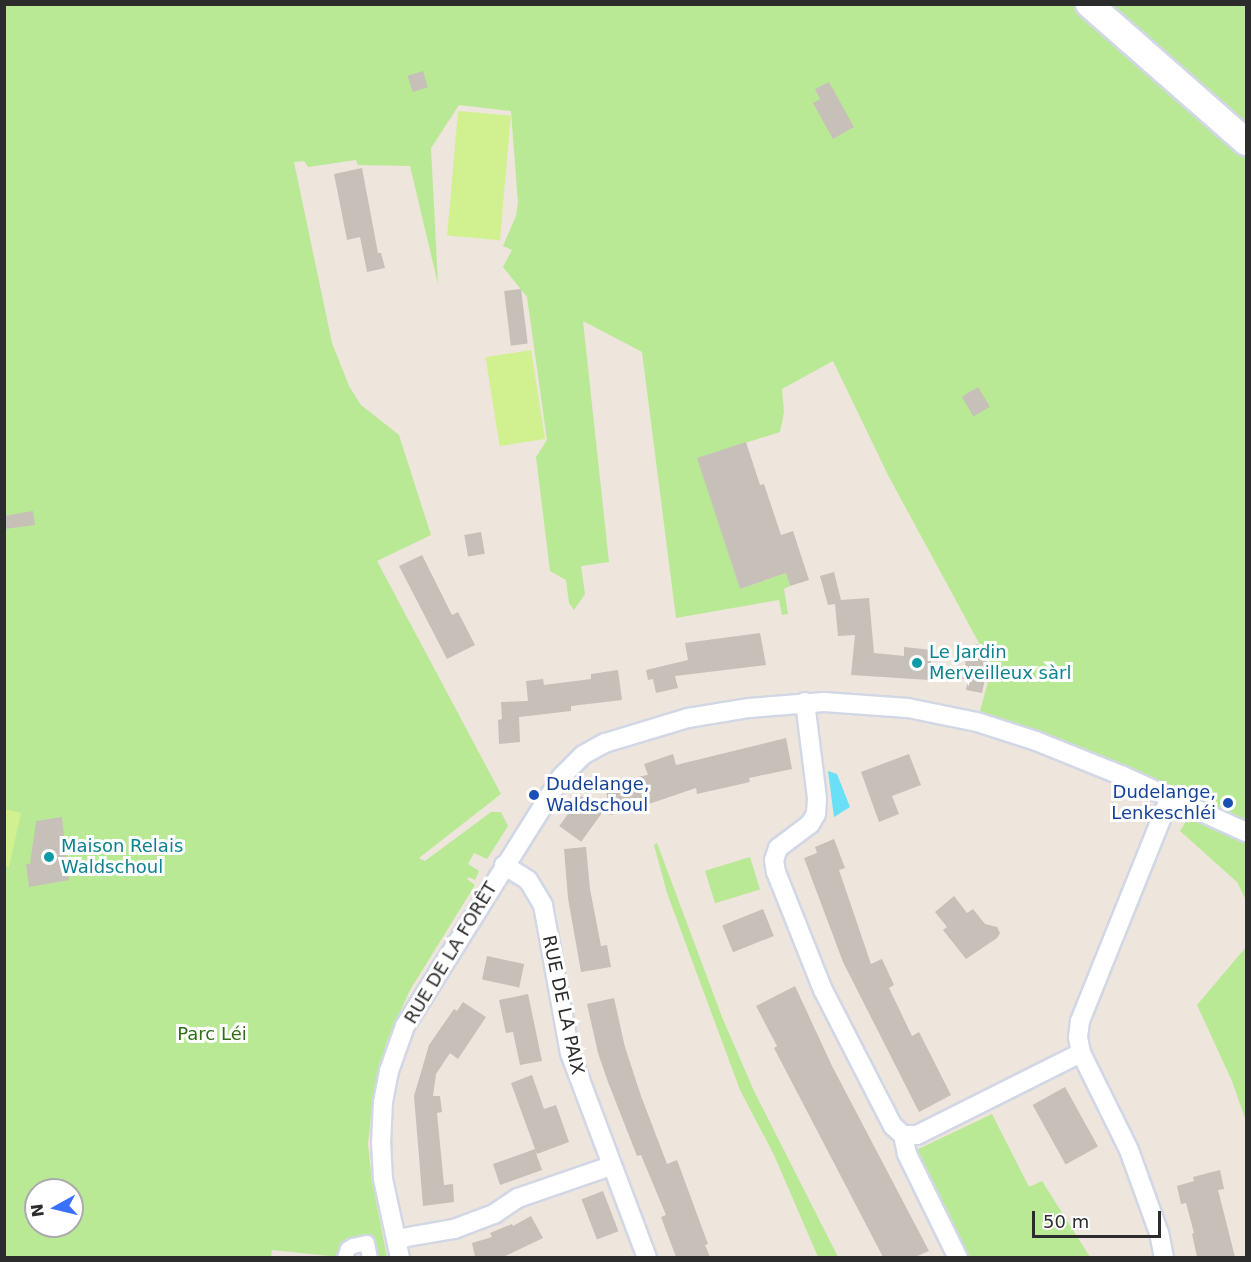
<!DOCTYPE html>
<html>
<head>
<meta charset="utf-8">
<style>
	body { margin:0 }
	#map { position:relative; width:1251px; height:1262px; overflow:hidden; background:#eee5dd; font-family:"DejaVu Sans",sans-serif }
	div>[style] { position:absolute }
	.green>* { inset:0; background:#b9e995; transform-origin:0 0 }
	.pitch>* { inset:0; background:#d1f191; transform-origin:0 0 }
	.water>* { inset:0; background:#69dff8 }
	.building>* { inset:0; background:#c6c0b8; transform-origin:0 0 }
	.roads { filter:drop-shadow(2px 0 #d2d7e5) drop-shadow(-2px 0 #d2d7e5) drop-shadow(0 2px #d2d7e5) drop-shadow(0 -2px #d2d7e5) }
	.pedestrian>* { height:14px; margin:-7px; padding:0 7px; transform-origin:7px; border-radius:7px; background:#fff }
	.minor>* { height:18px; margin:-9px; padding:0 9px; transform-origin:9px; border-radius:9px; background:#fff }
	.secondary>* { height:26px; margin:-13px; padding:0 13px; transform-origin:13px; border-radius:13px; background:#fff }
	.dots>* { width:16px; height:16px; translate:-50% -50%; box-sizing:border-box; border:3px solid #fff; border-radius:50% }
	span { translate:-50% -50%; white-space:nowrap; text-align:center; line-height:1.15; -webkit-text-stroke:6px #fff; paint-order:stroke }
	.culture-label { font-size:18px; color:#0d838f }
	.left { translate:0 -50%; text-align:left }
	.transit-label { font-size:18px; color:#164399 }
	.right { translate:-100% -50%; text-align:right }
	.street-label { font-size:18px; color:#2c2c2c }
	.park-label { font-size:18px; color:#306f15 }
	.frame { position:absolute; inset:0; border:6px solid #2c2c2c; pointer-events:none }
	.north { position:absolute; left:24px; top:1178px; width:60px; height:60px; box-sizing:border-box; background:#fff; border:2px solid #ababab; border-radius:50%; rotate:262deg; font-size:16px; font-weight:700; line-height:24px; text-align:center; color:#2c2c2c }
	.north::after { content:''; display:block; margin:auto; width:21px; height:27px; background:#3970ff; clip-path:polygon(50% 0,100% 100%,50% 72%,0 100%) }
	.scale { position:absolute; left:1032px; top:1211px; width:129px; height:27px; box-sizing:border-box; border:3px solid #2c2c2c; border-top:0; padding-left:8px; font-size:18px; line-height:21px; white-space:nowrap; color:#2c2c2c; -webkit-text-stroke:4px #fff; paint-order:stroke }
</style>
</head>
<body>
<div id="map">
	<div class="green">
		<i style="clip-path:polygon(evenodd,5px 5px,1246px 5px,1246px 900px,1237px 882px,1180px 831px,1194px 809px,977px 722px,992px 667px,889px 477px,833px 361px,782px 389px,784px 412px,780px 432px,698px 458px,740px 589px,786px 573px,790px 586px,784px 589px,788px 614px,782px 615px,779px 600px,676px 618px,642px 352px,583px 321px,609px 562px,581px 566px,585px 594px,574px 610px,569px 603px,566px 580px,550px 571px,536px 457px,547px 440px,527px 297px,503px 267px,512px 250px,503px 246px,516px 216px,518px 203px,511px 111px,459px 105px,431px 148px,438px 284px,410px 166px,358px 165px,356px 160px,308px 167px,304px 161px,294px 162px,332px 343px,349px 386px,361px 405px,399px 435px,431px 535px,377px 561px,501px 794px,419px 858px,425px 861px,491px 812px,501px 812px,508px 826px,487px 859px,474px 853px,468px 864px,479px 871px,475px 880px,469px 877px,467px 879px,475px 885px,410px 990px,387px 1041px,373px 1097px,368px 1144px,372px 1181px,387px 1257px,370px 1257px,367px 1244px,339px 1257px,272px 1250px,271px 1258px,5px 1258px,5px 5px,36px 1190px,72px 1190px,72px 1226px,36px 1226px,36px 1190px)"></i>
		<i style="clip-path:polygon(657px 843px,722px 1017px,754px 1091px,838px 1257px,818px 1257px,774px 1155px,740px 1090px,667px 893px,654px 845px)"></i>
		<i style="left:750px;top:857px;width:34px;height:47px;rotate:73deg"></i>
		<i style="clip-path:polygon(1246px 947px,1246px 1121px,1232px 1081px,1197px 1005px)"></i>
		<i style="clip-path:polygon(992px 1114px,1029px 1187px,1042px 1181px,1090px 1257px,966px 1257px,914px 1151px)"></i>
	</div>
	<div class="pitch">
		<i style="left:458px;top:111px;width:53px;height:125px;rotate:5deg"></i>
		<i style="left:531px;top:350px;width:90px;height:46px;rotate:81deg"></i>
		<i style="clip-path:polygon(5px 809px,21px 813px,9px 867px,5px 866px)"></i>
	</div>
	<div class="water">
		<i style="clip-path:polygon(828px 771px,837px 774px,850px 807px,834px 817px)"></i>
	</div>
	<div class="building">
		<i style="left:423px;top:71px;width:17px;height:16px;rotate:73deg"></i>
		<i style="clip-path:polygon(829px 82px,854px 127px,833px 139px,813px 103px,820px 99px,815px 89px)"></i>
		<i style="clip-path:polygon(362px 168px,378px 253px,381px 253px,385px 268px,367px 272px,360px 237px,347px 240px,334px 174px)"></i>
		<i style="left:521px;top:289px;width:55px;height:17px;rotate:83deg"></i>
		<i style="left:978px;top:387px;width:23px;height:19px;rotate:59deg"></i>
		<i style="clip-path:polygon(746px 442px,760px 485px,764px 484px,781px 535px,793px 531px,809px 580px,790px 586px,786px 573px,740px 589px,697px 458px)"></i>
		<i style="clip-path:polygon(33px 511px,35px 525px,4px 529px,4px 516px)"></i>
		<i style="left:481px;top:532px;width:22px;height:17px;rotate:80deg"></i>
		<i style="clip-path:polygon(422px 555px,452px 615px,458px 612px,475px 645px,447px 659px,399px 566px)"></i>
		<i style="clip-path:polygon(834px 572px,841px 600px,869px 598px,874px 653px,904px 656px,904px 647px,932px 650px,929px 680px,851px 675px,855px 635px,838px 636px,835px 604px,828px 605px,820px 576px)"></i>
		<i style="clip-path:polygon(760px 633px,766px 665px,675px 676px,678px 688px,656px 693px,653px 679px,648px 680px,646px 670px,688px 660px,685px 643px)"></i>
		<i style="clip-path:polygon(978px 644px,988px 665px,982px 693px,966px 690px,968px 680px,962px 679px,966px 660px,964px 649px)"></i>
		<i style="clip-path:polygon(618px 670px,622px 700px,571px 706px,571px 711px,519px 717px,520px 742px,499px 744px,498px 720px,502px 719px,501px 702px,528px 701px,526px 681px,543px 679px,544px 685px,591px 679px,591px 674px)"></i>
		<i style="clip-path:polygon(786px 738px,792px 769px,749px 778px,750px 782px,697px 794px,696px 788px,643px 806px,643px 809px,610px 815px,605px 783px,648px 775px,644px 764px,673px 754px,676px 765px)"></i>
		<i style="clip-path:polygon(909px 754px,921px 785px,892px 796px,899px 814px,879px 822px,861px 772px)"></i>
		<i style="left:581px;top:796px;width:27px;height:37px;rotate:36deg"></i>
		<i style="clip-path:polygon(62px 817px,69px 880px,29px 887px,26px 864px,30px 864px,36px 821px)"></i>
		<i style="clip-path:polygon(834px 839px,845px 868px,839px 870px,871px 964px,882px 959px,894px 985px,889px 988px,912px 1036px,919px 1032px,951px 1095px,919px 1112px,843px 962px,804px 858px,817px 853px,815px 847px)"></i>
		<i style="clip-path:polygon(586px 847px,590px 889px,601px 946px,607px 945px,611px 967px,581px 972px,568px 898px,564px 849px)"></i>
		<i style="clip-path:polygon(954px 896px,967px 913px,973px 909px,985px 924px,997px 927px,1000px 933px,997px 938px,966px 959px,943px 930px,947px 927px,935px 912px)"></i>
		<i style="left:763px;top:909px;width:29px;height:44px;rotate:68deg"></i>
		<i style="left:487px;top:956px;width:38px;height:24px;rotate:12deg"></i>
		<i style="clip-path:polygon(795px 986px,832px 1066px,929px 1251px,915px 1257px,883px 1257px,774px 1048px,777px 1046px,756px 1006px)"></i>
		<i style="clip-path:polygon(528px 994px,542px 1061px,520px 1065px,513px 1032px,506px 1033px,499px 1000px)"></i>
		<i style="clip-path:polygon(614px 998px,625px 1047px,641px 1096px,667px 1164px,677px 1160px,708px 1244px,705px 1245px,710px 1257px,676px 1257px,661px 1217px,666px 1215px,641px 1155px,637px 1156px,608px 1082px,598px 1053px,587px 1004px)"></i>
		<i style="clip-path:polygon(463px 1002px,486px 1017px,458px 1059px,450px 1053px,436px 1074px,433px 1096px,440px 1096px,442px 1112px,437px 1113px,444px 1185px,453px 1184px,454px 1202px,423px 1206px,414px 1096px,429px 1045px,454px 1009px,457px 1011px)"></i>
		<i style="clip-path:polygon(532px 1075px,544px 1109px,556px 1105px,569px 1142px,537px 1154px,535px 1150px,542px 1170px,500px 1185px,493px 1164px,535px 1149px,511px 1083px)"></i>
		<i style="left:1065px;top:1087px;width:68px;height:37px;rotate:61deg"></i>
		<i style="clip-path:polygon(1220px 1170px,1224px 1189px,1218px 1190px,1235px 1257px,1197px 1257px,1192px 1234px,1194px 1233px,1186px 1203px,1181px 1204px,1177px 1186px,1194px 1181px,1193px 1177px)"></i>
		<i style="left:603px;top:1191px;width:43px;height:23px;rotate:69deg"></i>
		<i style="clip-path:polygon(531px 1216px,543px 1238px,503px 1257px,475px 1257px,472px 1243px,492px 1237px,490px 1233px,512px 1224px,513px 1226px)"></i>
	</div>
	<div class="roads">
		<div class="pedestrian">
			<i style="left:345px;top:1258px;width:9px;rotate:-72deg"></i>
			<i style="left:348px;top:1249px;width:6px;rotate:-31deg"></i>
			<i style="left:353px;top:1246px;width:14px;rotate:-12deg"></i>
			<i style="left:367px;top:1243px;width:15px;rotate:79deg"></i>
		</div>
		<div class="minor">
			<i style="left:805px;top:702px;width:98px;rotate:82.9deg"></i>
			<i style="left:817px;top:799px;width:15px;rotate:94deg"></i>
			<i style="left:816px;top:814px;width:12px;rotate:121deg"></i>
			<i style="left:810px;top:824px;width:40px;rotate:143deg"></i>
			<i style="left:778px;top:848px;width:13px;rotate:108deg"></i>
			<i style="left:774px;top:860px;width:12px;rotate:81deg"></i>
			<i style="left:776px;top:872px;width:127px;rotate:68.3deg"></i>
			<i style="left:823px;top:990px;width:153px;rotate:62.8deg"></i>
			<i style="left:893px;top:1126px;width:13px;rotate:42deg"></i>
			<i style="left:903px;top:1135px;width:14px"></i>
			<i style="left:917px;top:1135px;width:183px;rotate:-26.6deg"></i>
			<i style="left:504px;top:865px;width:28px;rotate:32deg"></i>
			<i style="left:528px;top:880px;width:29px;rotate:59deg"></i>
			<i style="left:543px;top:905px;width:150px;rotate:79.7deg"></i>
			<i style="left:570px;top:1053px;width:219px;rotate:69.4deg"></i>
			<i style="left:903px;top:1135px;width:19px;rotate:78deg"></i>
			<i style="left:907px;top:1154px;width:116px;rotate:63.9deg"></i>
			<i style="left:396px;top:1239px;width:59px;rotate:-9.8deg"></i>
			<i style="left:454px;top:1229px;width:43px;rotate:-20.6deg"></i>
			<i style="left:494px;top:1214px;width:29px;rotate:-34deg"></i>
			<i style="left:518px;top:1198px;width:98px;rotate:-19deg"></i>
			<i style="left:400px;top:1258px;width:81px;rotate:-102.1deg"></i>
			<i style="left:383px;top:1179px;width:35px;rotate:-93deg"></i>
			<i style="left:381px;top:1144px;width:42px;rotate:-87.3deg"></i>
			<i style="left:383px;top:1102px;width:32px;rotate:-79deg"></i>
			<i style="left:389px;top:1071px;width:48px;rotate:-70.4deg"></i>
			<i style="left:405px;top:1026px;width:294px;rotate:-57.9deg"></i>
			<i style="left:561px;top:777px;width:31px;rotate:-45deg"></i>
			<i style="left:583px;top:755px;width:25px;rotate:-29deg"></i>
			<i style="left:605px;top:743px;width:87px;rotate:-16.8deg"></i>
			<i style="left:688px;top:718px;width:62px;rotate:-9.3deg"></i>
			<i style="left:749px;top:708px;width:75px;rotate:-4.6deg"></i>
			<i style="left:824px;top:702px;width:84px;rotate:4.1deg"></i>
			<i style="left:908px;top:708px;width:70px;rotate:11.5deg"></i>
			<i style="left:977px;top:722px;width:62px;rotate:17.9deg"></i>
			<i style="left:1036px;top:741px;width:94px;rotate:21.9deg"></i>
			<i style="left:1123px;top:776px;width:135px;rotate:24.5deg"></i>
			<i style="left:1164px;top:1258px;width:25px;rotate:-101deg"></i>
			<i style="left:1159px;top:1233px;width:88px;rotate:-109.9deg"></i>
			<i style="left:1129px;top:1150px;width:108px;rotate:-116.3deg"></i>
			<i style="left:1081px;top:1053px;width:16px;rotate:-101deg"></i>
			<i style="left:1078px;top:1037px;width:16px;rotate:-83deg"></i>
			<i style="left:1080px;top:1021px;width:241px;rotate:-68.1deg"></i>
		</div>
		<div class="secondary">
			<i style="left:1089px;top:4px;width:209px;rotate:41.3deg"></i>
		</div>
	</div>
	<div class="dots">
		<i style="left:917px;top:663px;background:#0f9aa8"></i>
		<i style="left:534px;top:795px;background:#1a4fb4"></i>
		<i style="left:1228px;top:803px;background:#1a4fb4"></i>
		<i style="left:49px;top:857px;background:#0f9aa8"></i>
	</div>
	<div class="culture-label">
		<span class="left" style="left:929px;top:663px">Le Jardin<br>Merveilleux sàrl</span>
		<span class="left" style="left:61px;top:857px">Maison Relais<br>Waldschoul</span>
	</div>
	<div class="transit-label">
		<span class="left" style="left:546px;top:795px">Dudelange,<br>Waldschoul</span>
		<span class="right" style="left:1216px;top:803px">Dudelange,<br>Lenkeschléi</span>
	</div>
	<div class="street-label">
		<span style="left:451px;top:953px;rotate:-59deg">RUE DE LA FORÊT</span>
		<span style="left:563px;top:1005px;rotate:78deg">RUE DE LA PAIX</span>
	</div>
	<div class="park-label">
		<span style="left:212px;top:1034px">Parc Léi</span>
	</div>
	<div class="frame"></div>
	<div class="north">N</div>
	<div class="scale">50 m</div>
</div>
</body>
</html>
